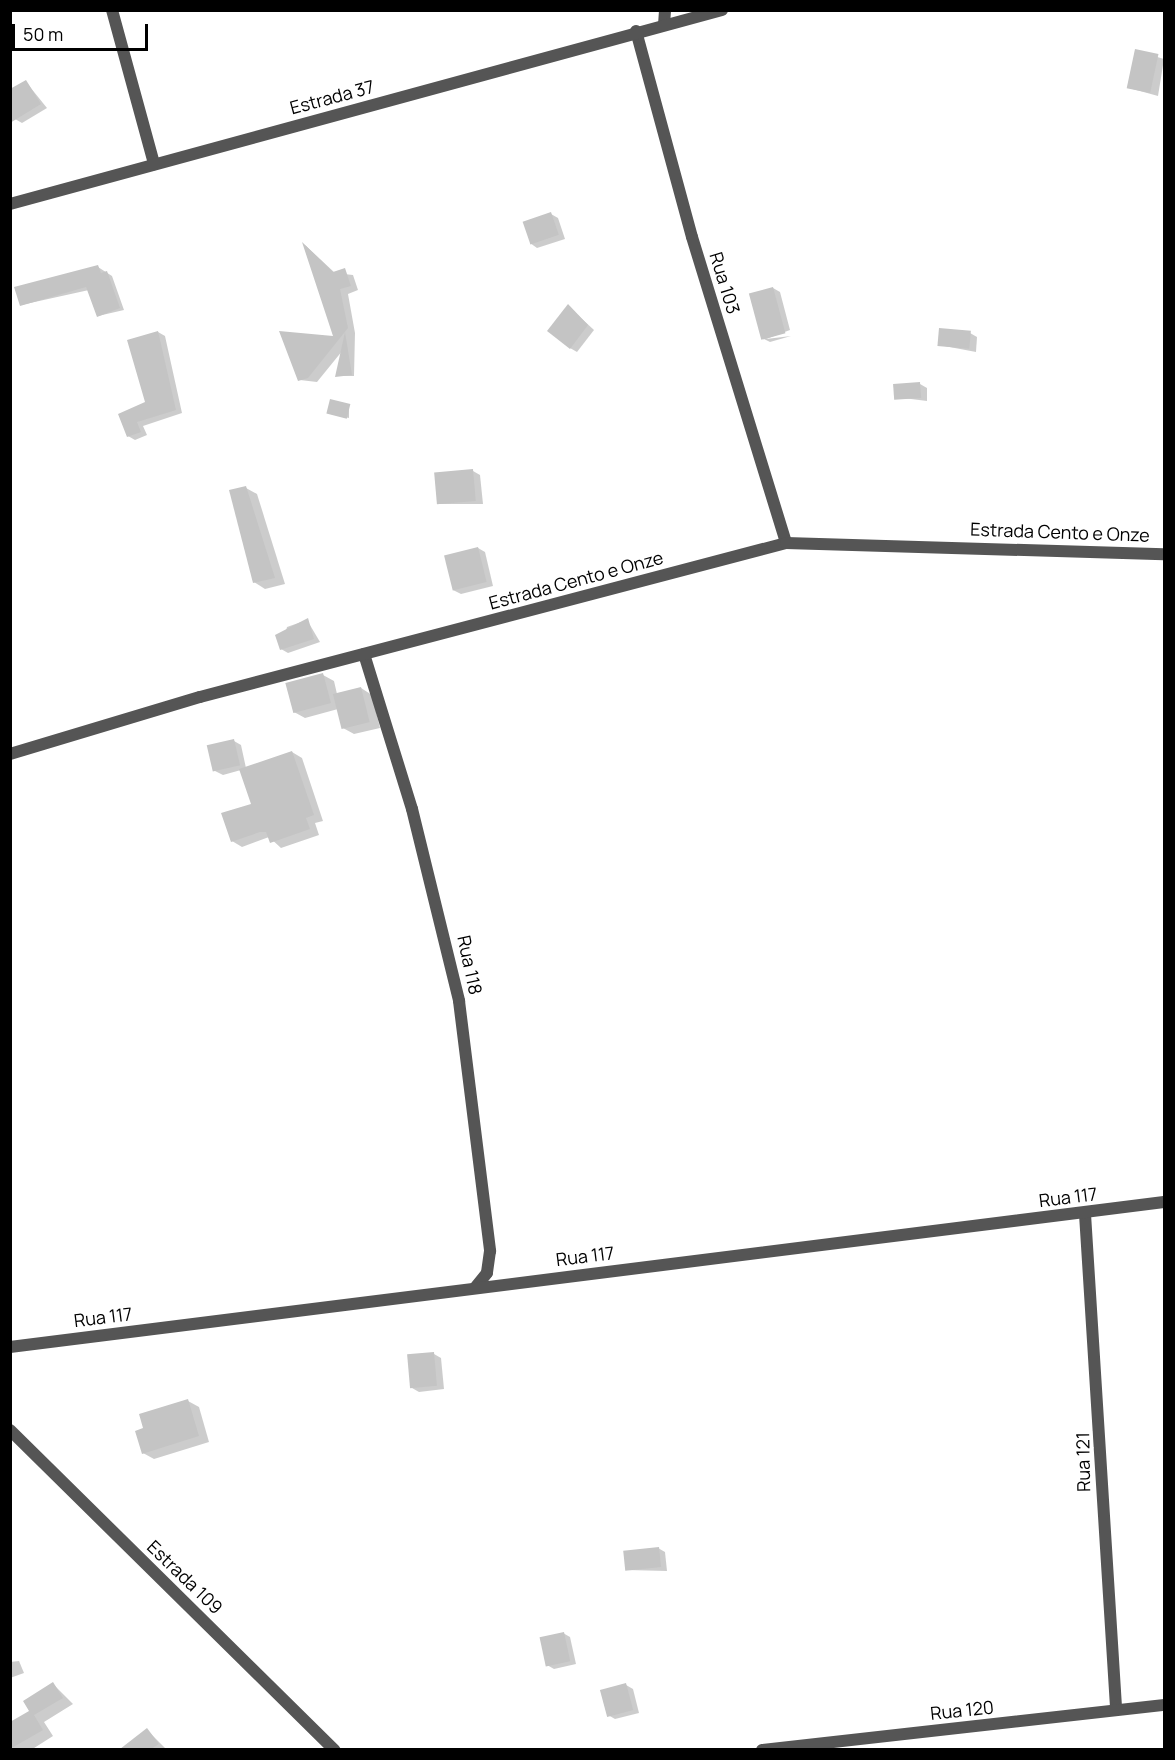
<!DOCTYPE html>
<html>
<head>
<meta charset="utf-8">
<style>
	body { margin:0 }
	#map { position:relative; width:1175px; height:1760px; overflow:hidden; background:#fff; font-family:Manrope,sans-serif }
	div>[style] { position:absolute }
	.shadow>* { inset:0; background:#0003 }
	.building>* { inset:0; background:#c4c4c4; transform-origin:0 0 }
	.minor>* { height:12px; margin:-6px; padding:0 6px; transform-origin:6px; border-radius:6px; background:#555 }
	span { translate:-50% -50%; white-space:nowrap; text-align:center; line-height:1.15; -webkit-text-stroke:6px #fff; paint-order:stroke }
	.street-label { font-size:18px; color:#000 }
	.frame { position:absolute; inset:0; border:12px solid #000; pointer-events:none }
	.scale { position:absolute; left:12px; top:24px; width:136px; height:27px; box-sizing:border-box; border:3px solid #000; border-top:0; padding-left:8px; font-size:18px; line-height:21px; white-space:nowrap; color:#000; -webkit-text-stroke:4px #fff; paint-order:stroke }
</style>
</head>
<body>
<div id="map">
	<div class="shadow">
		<i style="clip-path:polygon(1137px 51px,1164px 59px,1158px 96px,1129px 88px)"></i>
		<i style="clip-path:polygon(26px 82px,47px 108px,22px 123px,15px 119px)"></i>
		<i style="clip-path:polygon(551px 214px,558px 218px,565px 239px,537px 248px,530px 243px)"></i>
		<i style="clip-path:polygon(305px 245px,335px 273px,353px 275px,358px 290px,348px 294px,355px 333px,354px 376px,337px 376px,343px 350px,317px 382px,300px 380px,335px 338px)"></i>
		<i style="clip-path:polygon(98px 267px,112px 276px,124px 310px,98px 316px,89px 290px,21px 305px)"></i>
		<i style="clip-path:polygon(773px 288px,780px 292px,790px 330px,766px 339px,791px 336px,770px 342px,762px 338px)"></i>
		<i style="clip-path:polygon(568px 306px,594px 330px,577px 352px,570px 348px)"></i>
		<i style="clip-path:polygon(158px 332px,165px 336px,182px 413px,143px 426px,147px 435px,135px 440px,128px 436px,147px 403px)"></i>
		<i style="clip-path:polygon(970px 333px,977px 337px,976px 352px,939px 345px)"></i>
		<i style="clip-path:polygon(920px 384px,927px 388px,927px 401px,895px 397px)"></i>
		<i style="clip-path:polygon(349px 405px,349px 418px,331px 414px)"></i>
		<i style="clip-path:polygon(473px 471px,480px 475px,483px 504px,439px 504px)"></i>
		<i style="clip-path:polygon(246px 488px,257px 494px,285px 584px,265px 589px,254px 582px)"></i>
		<i style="clip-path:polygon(478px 548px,485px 552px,493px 586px,461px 594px,453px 590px)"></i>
		<i style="clip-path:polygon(307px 620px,320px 642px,288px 653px,281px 649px,287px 627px)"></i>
		<i style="clip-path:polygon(323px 675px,334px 681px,337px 694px,361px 688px,372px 695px,380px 728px,354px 734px,343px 728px,338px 709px,305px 718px,294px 712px)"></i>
		<i style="clip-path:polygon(234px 741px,241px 745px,246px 768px,292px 752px,302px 758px,323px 821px,315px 823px,319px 835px,281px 848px,269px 837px,242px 847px,232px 841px,252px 805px,241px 770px,223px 775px,215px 771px)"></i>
		<i style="clip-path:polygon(434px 1354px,441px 1358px,444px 1389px,419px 1392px,412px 1388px)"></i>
		<i style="clip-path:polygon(188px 1401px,199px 1407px,209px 1442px,154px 1459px,143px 1453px)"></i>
		<i style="clip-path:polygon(658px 1548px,665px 1552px,667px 1571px,627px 1570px)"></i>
		<i style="clip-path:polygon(563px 1633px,570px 1637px,576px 1664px,554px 1669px,547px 1665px)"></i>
		<i style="clip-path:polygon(19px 1661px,24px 1673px,10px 1678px,10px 1662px)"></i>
		<i style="clip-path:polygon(53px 1684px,73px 1704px,44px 1722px,53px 1736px,31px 1750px,11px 1749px)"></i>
		<i style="clip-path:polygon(626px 1685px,633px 1689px,639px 1713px,615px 1719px,608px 1715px)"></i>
		<i style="clip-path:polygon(147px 1730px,165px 1748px,122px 1749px)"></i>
	</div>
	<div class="building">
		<i style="left:1135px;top:49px;width:24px;height:40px;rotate:12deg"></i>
		<i style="clip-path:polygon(26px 80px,41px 104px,10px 123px,10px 89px)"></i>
		<i style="left:551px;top:212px;width:24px;height:30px;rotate:71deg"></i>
		<i style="clip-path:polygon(302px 242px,333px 272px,345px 268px,351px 286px,340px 289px,348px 328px,308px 378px,298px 381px,279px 331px,333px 336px)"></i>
		<i style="clip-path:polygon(98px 265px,101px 273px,107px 271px,120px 308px,97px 317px,86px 287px,20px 306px,14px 287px)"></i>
		<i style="left:773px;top:287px;width:48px;height:25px;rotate:75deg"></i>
		<i style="clip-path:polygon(568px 304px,588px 325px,570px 349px,547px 331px)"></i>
		<i style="left:939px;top:328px;width:32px;height:18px;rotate:5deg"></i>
		<i style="clip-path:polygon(158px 331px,176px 410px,137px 422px,141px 432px,127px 437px,118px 414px,145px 402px,127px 340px)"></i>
		<i style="clip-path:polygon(345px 332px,352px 375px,335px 377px)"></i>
		<i style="left:920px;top:382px;width:16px;height:27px;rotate:86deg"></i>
		<i style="left:330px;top:399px;width:21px;height:15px;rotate:14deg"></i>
		<i style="left:473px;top:469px;width:32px;height:39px;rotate:85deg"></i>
		<i style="clip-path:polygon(246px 486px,275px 578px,253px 583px,229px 490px)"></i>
		<i style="left:478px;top:547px;width:36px;height:35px;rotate:76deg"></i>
		<i style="clip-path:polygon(308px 618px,314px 639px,280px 650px,275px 635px)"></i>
		<i style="left:323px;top:673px;width:31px;height:39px;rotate:75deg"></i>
		<i style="left:361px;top:687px;width:36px;height:29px;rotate:76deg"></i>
		<i style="left:234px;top:739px;width:27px;height:28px;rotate:77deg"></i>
		<i style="clip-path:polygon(292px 751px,314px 815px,306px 818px,310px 829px,270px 843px,266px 832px,260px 832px,231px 842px,221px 813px,251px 804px,239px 769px)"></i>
		<i style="left:434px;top:1352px;width:34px;height:27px;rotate:85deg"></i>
		<i style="clip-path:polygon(188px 1399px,199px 1436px,142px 1454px,135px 1431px,143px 1428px,139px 1414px)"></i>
		<i style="left:659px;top:1547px;width:20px;height:36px;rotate:84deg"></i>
		<i style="left:564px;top:1632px;width:30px;height:25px;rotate:78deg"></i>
		<i style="clip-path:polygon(53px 1682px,63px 1698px,34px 1715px,43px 1730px,10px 1749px,10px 1722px,29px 1711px,23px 1701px)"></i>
		<i style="left:626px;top:1683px;width:28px;height:27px;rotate:75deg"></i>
		<i style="clip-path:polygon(147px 1728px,159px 1744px,151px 1749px,120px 1749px)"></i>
	</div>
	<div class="minor">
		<i style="left:112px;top:10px;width:160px;rotate:74.7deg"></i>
		<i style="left:664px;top:25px;width:15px;rotate:-86deg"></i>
		<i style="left:636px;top:31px;width:213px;rotate:74.8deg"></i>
		<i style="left:692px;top:237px;width:320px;rotate:72.9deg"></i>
		<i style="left:10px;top:204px;width:738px;rotate:-15.24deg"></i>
		<i style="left:364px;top:654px;width:162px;rotate:72.8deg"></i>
		<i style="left:412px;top:809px;width:198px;rotate:76.2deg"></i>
		<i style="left:459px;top:1001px;width:252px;rotate:82.9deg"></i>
		<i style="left:490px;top:1251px;width:22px;rotate:98deg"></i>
		<i style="left:487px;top:1273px;width:19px;rotate:129deg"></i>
		<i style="left:10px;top:754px;width:198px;rotate:-16.7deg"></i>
		<i style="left:200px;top:697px;width:606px;rotate:-14.72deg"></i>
		<i style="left:786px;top:543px;width:378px;rotate:1.7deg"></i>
		<i style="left:1085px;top:1214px;width:496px;rotate:86.4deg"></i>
		<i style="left:10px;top:1347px;width:1163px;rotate:-7.16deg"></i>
		<i style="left:10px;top:1430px;width:456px;rotate:44.6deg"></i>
		<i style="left:762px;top:1750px;width:405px;rotate:-6.4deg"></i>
	</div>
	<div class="street-label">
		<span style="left:332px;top:97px;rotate:-15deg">Estrada 37</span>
		<span style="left:725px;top:283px;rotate:73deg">Rua 103</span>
		<span style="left:1060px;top:532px;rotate:2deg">Estrada Cento e Onze</span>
		<span style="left:576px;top:580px;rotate:-15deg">Estrada Cento e Onze</span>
		<span style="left:470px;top:965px;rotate:78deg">Rua 118</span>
		<span style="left:1068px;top:1197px;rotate:-7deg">Rua 117</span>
		<span style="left:585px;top:1256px;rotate:-7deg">Rua 117</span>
		<span style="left:103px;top:1317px;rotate:-7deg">Rua 117</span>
		<span style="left:1083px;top:1462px;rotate:-91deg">Rua 121</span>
		<span style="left:185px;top:1577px;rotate:44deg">Estrada 109</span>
		<span style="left:962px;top:1710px;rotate:-6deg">Rua 120</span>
	</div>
	<div class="frame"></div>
	<div class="scale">50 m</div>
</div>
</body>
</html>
